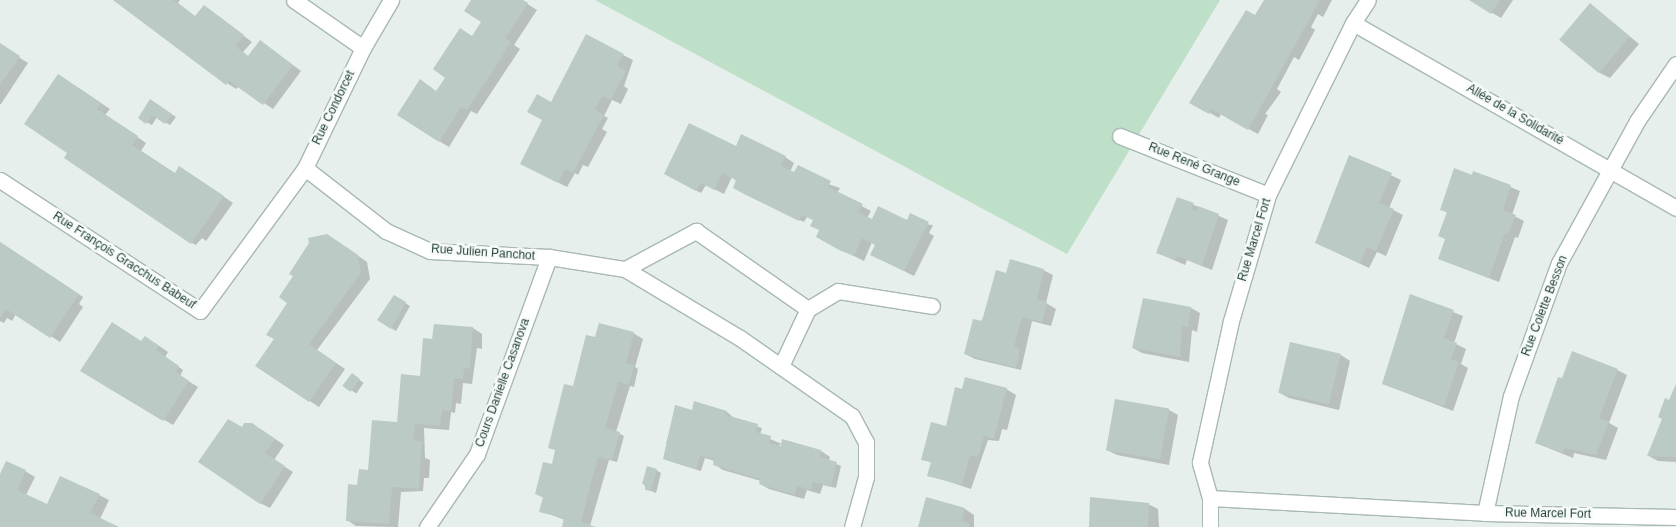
<!DOCTYPE html>
<html>
<head>
<meta charset="utf-8">
<style>
	body { margin:0 }
	#map { position:relative; width:1676px; height:527px; overflow:hidden; background:#e6efeb; font-family:Arial,sans-serif }
	div>[style] { position:absolute }
	.green>* { inset:0; background:#bfe0c8 }
	.shadow>* { inset:0; background:#0003; transform-origin:0 0 }
	.building>* { inset:0; background:#bbcac4; transform-origin:0 0 }
	.roads { filter:drop-shadow(1px 0 #a8b8b2) drop-shadow(-1px 0 #a8b8b2) drop-shadow(0 1px #a8b8b2) drop-shadow(0 -1px #a8b8b2) }
	.street>* { height:15px; margin:-7.5px; padding:0 7.5px; transform-origin:7.5px; border-radius:7.5px; background:#fff }
	span { translate:-50% -50%; white-space:nowrap; text-align:center; line-height:1.15; -webkit-text-stroke:5px #f7fbf9; paint-order:stroke }
	.street-label { font-size:12px; color:#24423a }
</style>
</head>
<body>
<div id="map">
	<div class="green">
		<i style="clip-path:polygon(595px 0,1220px 0,1067px 254px)"></i>
	</div>
	<div class="shadow">
		<i style="clip-path:polygon(115px 0,180px 0,178px 3px,196px 17px,204px 7px,252px 42px,243px 52px,249px 57px,260px 41px,301px 71px,273px 109px,239px 86px,236px 89px,227px 83px)"></i>
		<i style="clip-path:polygon(472px 0,521px 0,537px 10px,514px 45px,520px 49px,477px 114px,471px 111px,449px 147px,439px 141px,430px 87px,437px 92px,482px 22px)"></i>
		<i style="clip-path:polygon(1267px 0,1332px 0,1323px 17px,1318px 14px,1311px 27px,1315px 30px,1299px 60px,1294px 57px,1277px 89px,1281px 92px,1265px 114px,1268px 115px,1258px 134px,1221px 114px,1219px 118px,1191px 102px)"></i>
		<i style="clip-path:polygon(1471px 0,1513px 0,1501px 18px)"></i>
		<i style="clip-path:polygon(1590px 4px,1639px 44px,1610px 78px,1600px 73px)"></i>
		<i style="clip-path:polygon(0 45px,28px 63px,1px 104px,0 104px)"></i>
		<i style="clip-path:polygon(623px 55px,633px 60px,624px 86px,628px 89px,621px 104px,612px 100px,604px 116px,608px 118px,602px 129px,607px 132px,588px 167px,583px 165px,578px 175px,575px 173px,567px 187px,531px 169px,552px 103px)"></i>
		<i style="clip-path:polygon(59px 75px,110px 109px,105px 115px,146px 143px,141px 151px,176px 174px,189px 173px,233px 203px,206px 241px,202px 238px,196px 245px,192px 243px,69px 153px)"></i>
		<i style="clip-path:polygon(155px 103px,176px 117px,170px 125px,157px 117px,152px 125px,139px 118px)"></i>
		<i style="clip-path:polygon(736px 148px,785px 157px,794px 163px,790px 172px,840px 188px,837px 193px,871px 211px,867px 218px,873px 220px,933px 225px,929px 233px,934px 236px,914px 276px,896px 267px,872px 242px,864px 261px,850px 254px,818px 237px,821px 231px,814px 220px,807px 217px,804px 222px,755px 199px,732px 177px,724px 194px,706px 185px,701px 193px,691px 188px)"></i>
		<i style="clip-path:polygon(1350px 156px,1401px 180px,1389px 208px,1403px 215px,1386px 256px,1377px 252px,1369px 268px,1316px 243px,1337px 186px,1342px 186px,1338px 183px)"></i>
		<i style="clip-path:polygon(1474px 172px,1520px 191px,1512px 215px,1524px 221px,1518px 238px,1515px 237px,1499px 282px,1439px 259px,1446px 239px,1448px 213px,1441px 209px)"></i>
		<i style="clip-path:polygon(1178px 198px,1228px 220px,1212px 270px,1187px 260px,1185px 265px,1158px 253px)"></i>
		<i style="clip-path:polygon(337px 241px,367px 262px,370px 279px,317px 350px,345px 369px,319px 407px,257px 366px)"></i>
		<i style="clip-path:polygon(0 242px,83px 297px,79px 304px,83px 307px,60px 342px,16px 314px,12px 321px,7px 318px,4px 323px,0 321px)"></i>
		<i style="clip-path:polygon(1043px 270px,1053px 275px,1046px 303px,1056px 309px,1051px 326px,1032px 321px,1021px 370px,975px 359px,965px 354px,1005px 274px)"></i>
		<i style="clip-path:polygon(1410px 295px,1463px 316px,1454px 343px,1466px 349px,1461px 364px,1468px 368px,1453px 411px,1383px 384px)"></i>
		<i style="clip-path:polygon(394px 296px,410px 306px,396px 331px,391px 328px)"></i>
		<i style="clip-path:polygon(1144px 299px,1191px 308px,1200px 313px,1197px 332px,1192px 330px,1189px 362px,1142px 353px,1133px 348px)"></i>
		<i style="clip-path:polygon(473px 328px,482px 334px,482px 349px,477px 348px,472px 384px,463px 383px,461px 404px,456px 403px,455px 413px,451px 412px,449px 430px,424px 428px,425px 458px,430px 460px,429px 478px,424px 478px,423px 491px,401px 492px,398px 527px,356px 526px,347px 520px,358px 486px,398px 423px,421px 377px,433px 340px)"></i>
		<i style="clip-path:polygon(633px 333px,643px 339px,635px 367px,638px 369px,634px 387px,630px 386px,616px 432px,624px 436px,617px 462px,609px 460px,590px 526px,594px 527px,563px 527px,565px 520px,541px 511px,544px 498px,536px 494px,553px 466px,557px 451px,549px 447px,595px 338px)"></i>
		<i style="clip-path:polygon(139px 341px,155px 343px,168px 352px,165px 357px,183px 370px,180px 376px,198px 387px,173px 425px,82px 371px)"></i>
		<i style="clip-path:polygon(1341px 355px,1350px 361px,1339px 410px,1289px 398px,1280px 393px)"></i>
		<i style="clip-path:polygon(1617px 370px,1627px 375px,1609px 423px,1618px 428px,1606px 460px,1574px 453px,1573px 458px,1536px 443px)"></i>
		<i style="left:352px;top:375px;width:14px;height:13px;rotate:34deg"></i>
		<i style="clip-path:polygon(1676px 387px,1676px 462px,1658px 461px,1649px 456px)"></i>
		<i style="clip-path:polygon(1006px 389px,1016px 395px,1007px 430px,1002px 429px,999px 441px,988px 440px,971px 489px,929px 475px,932px 463px,923px 459px,947px 428px,962px 390px)"></i>
		<i style="clip-path:polygon(1116px 400px,1169px 410px,1178px 415px,1169px 465px,1117px 455px,1107px 450px)"></i>
		<i style="clip-path:polygon(evenodd,676px 406px,693px 411px,727px 412px,735px 419px,762px 428px,760px 435px,782px 444px,821px 451px,830px 457px,829px 461px,841px 466px,836px 488px,823px 485px,820px 494px,807px 490px,804px 499px,769px 489px,760px 484px,761px 481px,723px 470px,714px 464px,715px 461px,705px 458px,701px 471px,669px 461px,664px 459px,669px 445px,666px 444px,676px 406px,780px 444px,788px 448px,779px 447px,780px 444px)"></i>
		<i style="clip-path:polygon(242px 429px,262px 430px,284px 445px,274px 460px,293px 472px,270px 508px,260px 503px)"></i>
		<i style="clip-path:polygon(656px 470px,661px 473px,656px 493px,646px 489px,644px 484px)"></i>
		<i style="clip-path:polygon(25px 471px,35px 477px,26px 495px,48px 506px,99px 495px,109px 500px,100px 519px,116px 527px,0 527px,0 477px)"></i>
		<i style="clip-path:polygon(1148px 504px,1158px 509px,1159px 527px,1090px 527px)"></i>
		<i style="clip-path:polygon(965px 509px,974px 515px,974px 527px,919px 527px)"></i>
	</div>
	<div class="building">
		<i style="clip-path:polygon(113px 0,173px 0,195px 16px,204px 5px,244px 35px,235px 46px,248px 56px,260px 40px,293px 65px,263px 105px,229px 81px,226px 85px)"></i>
		<i style="clip-path:polygon(471px 0,523px 0,528px 3px,505px 38px,511px 42px,489px 77px,467px 110px,461px 107px,439px 142px,397px 115px,420px 79px,436px 91px,445px 78px,433px 69px,460px 28px,472px 36px,481px 22px,464px 11px)"></i>
		<i style="clip-path:polygon(1264px 0,1320px 0,1248px 130px,1211px 109px,1209px 114px,1189px 103px,1246px 10px,1255px 15px)"></i>
		<i style="clip-path:polygon(1469px 0,1500px 0,1491px 14px)"></i>
		<i style="left:1590px;top:3px;width:52px;height:48px;rotate:40deg"></i>
		<i style="clip-path:polygon(586px 34px,624px 54px,617px 66px,626px 71px,611px 100px,602px 96px,595px 110px,604px 115px,573px 173px,565px 169px,558px 183px,520px 164px,542px 120px,527px 112px,537px 94px,551px 102px)"></i>
		<i style="clip-path:polygon(0 43px,20px 56px,0 85px)"></i>
		<i style="clip-path:polygon(58px 74px,101px 103px,97px 109px,138px 136px,132px 145px,175px 173px,179px 166px,224px 196px,191px 244px,64px 158px,67px 153px,24px 124px)"></i>
		<i style="clip-path:polygon(150px 99px,172px 114px,165px 124px,152px 115px,146px 124px,138px 118px)"></i>
		<i style="clip-path:polygon(689px 123px,736px 146px,741px 134px,786px 156px,781px 166px,794px 172px,798px 165px,831px 181px,828px 187px,863px 204px,858px 212px,872px 219px,878px 206px,907px 220px,910px 213px,929px 222px,904px 271px,870px 255px,875px 245px,862px 238px,854px 256px,839px 250px,816px 237px,819px 230px,810px 226px,813px 220px,802px 215px,799px 221px,744px 194px,733px 188px,736px 180px,722px 173px,714px 190px,701px 183px,696px 191px,664px 174px)"></i>
		<i style="clip-path:polygon(1349px 155px,1392px 173px,1379px 203px,1394px 209px,1376px 251px,1367px 247px,1360px 263px,1315px 243px)"></i>
		<i style="clip-path:polygon(1454px 168px,1472px 175px,1473px 171px,1511px 185px,1503px 210px,1516px 215px,1508px 234px,1505px 233px,1489px 278px,1438px 259px,1445px 239px,1438px 236px,1447px 212px,1440px 210px)"></i>
		<i style="clip-path:polygon(1177px 197px,1194px 203px,1191px 209px,1196px 211px,1198px 206px,1219px 214px,1202px 265px,1177px 256px,1175px 260px,1156px 253px)"></i>
		<i style="clip-path:polygon(327px 234px,358px 255px,361px 273px,309px 344px,336px 363px,309px 402px,255px 366px,274px 339px,266px 335px,287px 303px,279px 297px,293px 276px,289px 274px,309px 243px,308px 238px)"></i>
		<i style="clip-path:polygon(0 242px,79px 294px,50px 338px,6px 309px,0 319px)"></i>
		<i style="clip-path:polygon(1010px 259px,1044px 269px,1037px 299px,1047px 302px,1042px 322px,1022px 317px,1014px 347px,1020px 349px,1016px 368px,964px 354px,973px 319px,982px 321px,996px 270px,1006px 273px)"></i>
		<i style="clip-path:polygon(1410px 294px,1454px 310px,1444px 338px,1457px 343px,1451px 359px,1459px 362px,1444px 406px,1382px 384px)"></i>
		<i style="clip-path:polygon(394px 295px,406px 302px,391px 329px,377px 320px)"></i>
		<i style="clip-path:polygon(1143px 298px,1191px 307px,1188px 327px,1182px 326px,1180px 357px,1132px 348px)"></i>
		<i style="clip-path:polygon(112px 322px,141px 341px,145px 336px,159px 346px,156px 350px,179px 366px,176px 372px,189px 381px,163px 421px,80px 371px)"></i>
		<i style="clip-path:polygon(599px 323px,634px 332px,626px 363px,634px 365px,629px 385px,618px 382px,605px 428px,620px 432px,612px 460px,598px 457px,581px 522px,596px 527px,562px 527px,564px 518px,539px 512px,543px 497px,535px 494px,543px 462px,552px 464px,555px 450px,548px 448px,564px 384px,573px 386px,586px 335px,595px 337px)"></i>
		<i style="clip-path:polygon(434px 324px,473px 327px,470px 369px,464px 368px,463px 379px,454px 378px,451px 411px,442px 410px,440px 426px,415px 424px,413px 440px,422px 442px,419px 489px,392px 487px,389px 524px,346px 521px,348px 484px,357px 485px,359px 469px,368px 470px,372px 420px,397px 422px,401px 374px,420px 376px,423px 338px,432px 339px)"></i>
		<i style="left:1290px;top:342px;width:52px;height:52px;rotate:13deg"></i>
		<i style="clip-path:polygon(1572px 351px,1618px 369px,1599px 418px,1609px 421px,1596px 455px,1565px 448px,1563px 453px,1535px 443px,1558px 377px,1562px 378px)"></i>
		<i style="left:352px;top:373px;width:10px;height:16px;rotate:37deg"></i>
		<i style="clip-path:polygon(965px 377px,1007px 388px,994px 439px,984px 436px,978px 457px,970px 455px,962px 485px,927px 476px,931px 462px,921px 460px,931px 422px,946px 426px,955px 387px,962px 389px)"></i>
		<i style="clip-path:polygon(1676px 384px,1676px 457px,1647px 456px,1662px 419px,1658px 417px,1665px 398px,1669px 400px)"></i>
		<i style="left:1115px;top:399px;width:55px;height:52px;rotate:10deg"></i>
		<i style="clip-path:polygon(694px 401px,727px 411px,726px 415px,758px 424px,756px 432px,771px 436px,769px 443px,781px 446px,782px 439px,821px 450px,820px 457px,837px 462px,831px 486px,813px 482px,811px 490px,797px 486px,795px 495px,759px 484px,760px 479px,713px 465px,714px 459px,700px 455px,696px 469px,663px 459px,675px 405px,692px 410px)"></i>
		<i style="clip-path:polygon(228px 419px,242px 427px,244px 423px,252px 423px,275px 439px,265px 453px,285px 466px,260px 504px,198px 462px)"></i>
		<i style="clip-path:polygon(6px 461px,26px 470px,17px 490px,47px 504px,60px 476px,100px 494px,90px 513px,119px 527px,0 527px,0 474px)"></i>
		<i style="clip-path:polygon(647px 466px,657px 469px,651px 491px,645px 490px,646px 485px,642px 484px)"></i>
		<i style="clip-path:polygon(926px 497px,965px 508px,962px 521px,970px 524px,969px 527px,918px 527px)"></i>
		<i style="clip-path:polygon(1090px 497px,1149px 503px,1148px 527px,1089px 527px)"></i>
	</div>
	<div class="roads">
		<div class="street">
			<i style="left:294px;top:0;width:84px;rotate:34.8deg"></i>
			<i style="left:1353px;top:23px;width:372px;rotate:29.8deg"></i>
			<i style="left:1120px;top:136px;width:159px;rotate:21.7deg"></i>
			<i style="left:305px;top:168px;width:103px;rotate:37.9deg"></i>
			<i style="left:386px;top:231px;width:48px;rotate:24.4deg"></i>
			<i style="left:430px;top:251px;width:119px;rotate:2.9deg"></i>
			<i style="left:549px;top:257px;width:77px;rotate:9deg"></i>
			<i style="left:625px;top:269px;width:134px;rotate:31deg"></i>
			<i style="left:740px;top:338px;width:136px;rotate:34.9deg"></i>
			<i style="left:852px;top:416px;width:30px;rotate:62deg"></i>
			<i style="left:866px;top:442px;width:35px;rotate:90deg"></i>
			<i style="left:866px;top:477px;width:52px;rotate:105.6deg"></i>
			<i style="left:0;top:180px;width:239px;rotate:33.2deg"></i>
			<i style="left:200px;top:311px;width:177px;rotate:-53.7deg"></i>
			<i style="left:305px;top:168px;width:133px;rotate:-64.2deg"></i>
			<i style="left:363px;top:48px;width:56px;rotate:-59.7deg"></i>
			<i style="left:625px;top:269px;width:81px;rotate:-28.2deg"></i>
			<i style="left:696px;top:231px;width:136px;rotate:34.9deg"></i>
			<i style="left:781px;top:366px;width:63px;rotate:-64.7deg"></i>
			<i style="left:808px;top:309px;width:35px;rotate:-31deg"></i>
			<i style="left:838px;top:291px;width:95px;rotate:9.1deg"></i>
			<i style="left:1210px;top:498px;width:275px;rotate:3.1deg"></i>
			<i style="left:1485px;top:513px;width:191px;rotate:1.2deg"></i>
			<i style="left:1485px;top:513px;width:120px;rotate:-77.5deg"></i>
			<i style="left:1511px;top:396px;width:141px;rotate:-70.2deg"></i>
			<i style="left:1559px;top:263px;width:162px;rotate:-61.2deg"></i>
			<i style="left:1637px;top:121px;width:69px;rotate:-55.6deg"></i>
			<i style="left:427px;top:527px;width:88px;rotate:-55.6deg"></i>
			<i style="left:477px;top:454px;width:210px;rotate:-69.9deg"></i>
			<i style="left:1210px;top:527px;width:29px;rotate:-90deg"></i>
			<i style="left:1210px;top:498px;width:37px;rotate:-106deg"></i>
			<i style="left:1200px;top:462px;width:144px;rotate:-77.6deg"></i>
			<i style="left:1231px;top:321px;width:131px;rotate:-73.6deg"></i>
			<i style="left:1268px;top:195px;width:192px;rotate:-63.7deg"></i>
			<i style="left:1353px;top:23px;width:27px;rotate:-57deg"></i>
		</div>
	</div>
	<div class="street-label">
		<span style="left:334px;top:108px;rotate:-64deg">Rue Condorcet</span>
		<span style="left:1515px;top:115px;rotate:30deg">Allée de la Solidarité</span>
		<span style="left:1194px;top:165px;rotate:22deg">Rue René Grange</span>
		<span style="left:1255px;top:240px;rotate:-73deg">Rue Marcel Fort</span>
		<span style="left:483px;top:253px;rotate:4deg">Rue Julien Panchot</span>
		<span style="left:124px;top:261px;rotate:33deg">Rue François Gracchus Babeuf</span>
		<span style="left:1545px;top:306px;rotate:-69deg">Rue Colette Besson</span>
		<span style="left:503px;top:383px;rotate:-70deg">Cours Danielle Casanova</span>
		<span style="left:1548px;top:514px;rotate:1deg">Rue Marcel Fort</span>
	</div>
</div>
</body>
</html>
